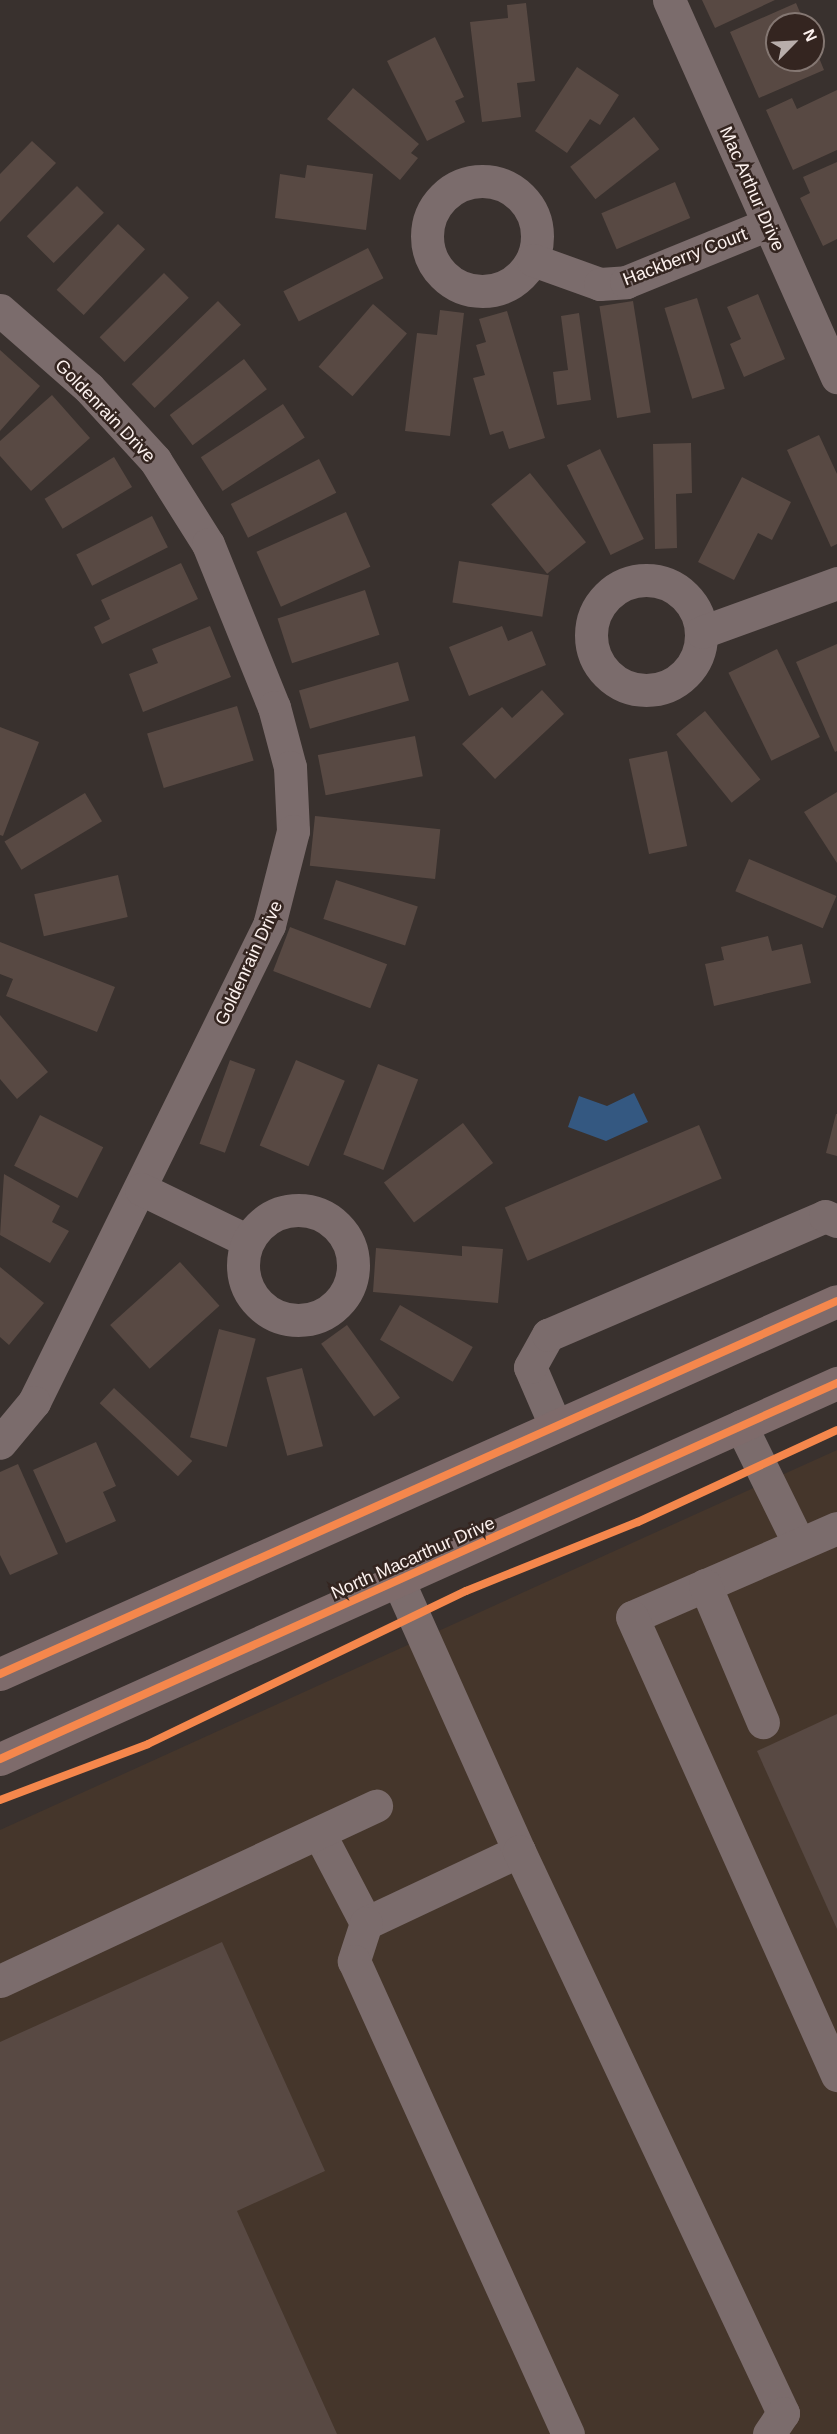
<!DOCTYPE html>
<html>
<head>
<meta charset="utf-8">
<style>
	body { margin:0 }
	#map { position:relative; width:837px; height:2434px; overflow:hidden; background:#39312e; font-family:Arial,sans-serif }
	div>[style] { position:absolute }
	.industrial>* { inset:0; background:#45362b }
	.water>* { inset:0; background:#345881 }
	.building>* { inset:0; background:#584943; transform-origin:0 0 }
	.minor>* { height:33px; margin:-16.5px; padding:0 16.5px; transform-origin:16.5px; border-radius:16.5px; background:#7b6c6c }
	.minor>.ring { margin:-16.5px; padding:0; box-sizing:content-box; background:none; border:33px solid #7b6c6c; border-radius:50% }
	.major>* { height:33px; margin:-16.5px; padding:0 16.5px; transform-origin:16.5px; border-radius:16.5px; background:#7e6b6b }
	.cycleway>* { height:8px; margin:-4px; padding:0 4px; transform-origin:4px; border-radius:4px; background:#f5874c }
	span { translate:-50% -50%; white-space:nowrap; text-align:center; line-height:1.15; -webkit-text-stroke:5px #342520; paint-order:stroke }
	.street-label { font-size:18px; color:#fcf1ee }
	.north { position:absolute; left:765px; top:12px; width:60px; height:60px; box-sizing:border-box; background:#342520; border:2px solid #847772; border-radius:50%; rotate:66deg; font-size:16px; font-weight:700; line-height:24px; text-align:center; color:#fcf1ee }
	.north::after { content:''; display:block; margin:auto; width:21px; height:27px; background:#b8aeab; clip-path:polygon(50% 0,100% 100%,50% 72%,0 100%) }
</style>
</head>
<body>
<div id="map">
	<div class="industrial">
		<i style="clip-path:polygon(837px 1450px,837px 2434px,0 2434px,0 1830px)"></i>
	</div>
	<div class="water">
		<i style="clip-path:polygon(634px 1093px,648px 1122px,606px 1141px,568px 1127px,579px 1096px,607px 1106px)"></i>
	</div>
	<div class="building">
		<i style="clip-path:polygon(702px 0,775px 0,715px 28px)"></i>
		<i style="clip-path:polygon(526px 3px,535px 81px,517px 83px,521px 117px,482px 122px,470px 22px,508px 18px,507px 5px)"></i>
		<i style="clip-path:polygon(796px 3px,805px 24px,777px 24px,777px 60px,813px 60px,813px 43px,824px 70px,759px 98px,730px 32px)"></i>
		<i style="clip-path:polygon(435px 37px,464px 97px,455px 101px,465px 122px,427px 141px,387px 61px)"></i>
		<i style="clip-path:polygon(577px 67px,619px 95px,600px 125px,590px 119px,567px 153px,535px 131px)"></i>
		<i style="clip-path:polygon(353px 88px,419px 144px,411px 153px,418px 158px,400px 180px,327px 119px)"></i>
		<i style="clip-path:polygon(837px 90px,837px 150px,793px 170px,766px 110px,792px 98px,797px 109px)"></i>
		<i style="left:634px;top:117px;width:41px;height:81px;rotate:52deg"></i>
		<i style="clip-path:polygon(32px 141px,56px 163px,0 222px,0 174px)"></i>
		<i style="clip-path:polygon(837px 162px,837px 239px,823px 246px,800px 198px,810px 193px,803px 177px)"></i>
		<i style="clip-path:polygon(307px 165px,373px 174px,366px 230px,275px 218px,280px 174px,305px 178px)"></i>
		<i style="left:675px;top:182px;width:39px;height:80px;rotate:67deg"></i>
		<i style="left:77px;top:186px;width:38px;height:71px;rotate:45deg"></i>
		<i style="left:118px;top:224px;width:37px;height:90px;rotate:43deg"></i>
		<i style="left:368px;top:248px;width:34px;height:95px;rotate:63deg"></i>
		<i style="left:164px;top:273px;width:35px;height:91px;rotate:45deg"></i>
		<i style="clip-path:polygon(758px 294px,785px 359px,744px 377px,730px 344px,741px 339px,727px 307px)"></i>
		<i style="left:697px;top:298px;width:95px;height:34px;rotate:73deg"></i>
		<i style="left:218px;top:301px;width:33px;height:120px;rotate:46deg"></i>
		<i style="left:633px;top:301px;width:113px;height:34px;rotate:81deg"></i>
		<i style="left:373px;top:304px;width:45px;height:83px;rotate:41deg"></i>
		<i style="clip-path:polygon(440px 310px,464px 313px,450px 436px,405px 431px,417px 333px,437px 335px)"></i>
		<i style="clip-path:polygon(507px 311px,545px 438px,509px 449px,503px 431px,490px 435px,473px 378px,485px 375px,476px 345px,486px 342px,479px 319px)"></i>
		<i style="clip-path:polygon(579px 313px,591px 400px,557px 405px,553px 372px,568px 370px,561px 316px)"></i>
		<i style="clip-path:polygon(0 350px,40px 386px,0 431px)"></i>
		<i style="left:244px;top:359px;width:38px;height:93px;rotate:53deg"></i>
		<i style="clip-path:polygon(52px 395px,90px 438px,31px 491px,0 456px,0 441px)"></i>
		<i style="left:283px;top:404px;width:40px;height:98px;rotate:57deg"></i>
		<i style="clip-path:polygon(819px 435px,837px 474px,837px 544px,831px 547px,787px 450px)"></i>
		<i style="clip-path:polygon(691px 443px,692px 493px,676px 494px,677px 548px,655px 549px,653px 444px)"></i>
		<i style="left:600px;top:449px;width:100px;height:37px;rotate:64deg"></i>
		<i style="left:114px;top:457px;width:35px;height:81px;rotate:59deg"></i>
		<i style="left:319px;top:459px;width:38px;height:99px;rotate:63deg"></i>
		<i style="left:530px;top:473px;width:89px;height:50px;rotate:51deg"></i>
		<i style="clip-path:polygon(742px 477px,791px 502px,772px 540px,758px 533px,734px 580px,698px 562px)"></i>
		<i style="left:346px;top:512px;width:60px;height:98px;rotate:66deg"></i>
		<i style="left:152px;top:516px;width:35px;height:85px;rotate:63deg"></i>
		<i style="left:459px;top:561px;width:91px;height:42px;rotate:9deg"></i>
		<i style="clip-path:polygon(181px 563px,198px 599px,102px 644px,94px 627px,110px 619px,101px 600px)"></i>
		<i style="left:365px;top:590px;width:47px;height:92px;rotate:72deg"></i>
		<i style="clip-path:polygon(210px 626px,231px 677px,143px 712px,129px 674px,158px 663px,152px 649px)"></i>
		<i style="clip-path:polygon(502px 626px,508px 641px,532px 631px,546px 665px,469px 696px,449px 647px)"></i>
		<i style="clip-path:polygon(837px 644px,837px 751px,835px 752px,796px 662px)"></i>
		<i style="left:777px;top:649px;width:98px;height:54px;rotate:64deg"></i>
		<i style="left:398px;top:662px;width:40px;height:103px;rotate:74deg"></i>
		<i style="clip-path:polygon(542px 690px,564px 714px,495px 779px,462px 744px,502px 707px,512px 718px)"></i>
		<i style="left:237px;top:706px;width:57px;height:94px;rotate:73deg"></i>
		<i style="left:705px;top:711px;width:88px;height:37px;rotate:51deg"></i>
		<i style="clip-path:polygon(0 727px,39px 742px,3px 836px,0 835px)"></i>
		<i style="left:415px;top:736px;width:41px;height:99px;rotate:79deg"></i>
		<i style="left:667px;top:751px;width:97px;height:39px;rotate:78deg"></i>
		<i style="clip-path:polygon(837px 792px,837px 863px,804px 812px)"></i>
		<i style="left:85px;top:793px;width:33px;height:94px;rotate:59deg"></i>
		<i style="left:315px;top:816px;width:126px;height:50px;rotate:6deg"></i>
		<i style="left:749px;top:859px;width:95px;height:35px;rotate:23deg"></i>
		<i style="left:118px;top:875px;width:43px;height:86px;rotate:77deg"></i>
		<i style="left:336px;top:880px;width:86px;height:41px;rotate:18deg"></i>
		<i style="left:290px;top:927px;width:104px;height:47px;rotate:21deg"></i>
		<i style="clip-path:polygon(768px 936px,772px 951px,802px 944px,811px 983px,714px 1006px,705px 964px,724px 960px,721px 947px)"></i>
		<i style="clip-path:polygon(0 942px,115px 987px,97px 1032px,6px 996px,13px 979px,0 974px)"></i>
		<i style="clip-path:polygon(0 1015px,48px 1072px,17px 1099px,0 1079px)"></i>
		<i style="left:230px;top:1060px;width:27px;height:89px;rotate:20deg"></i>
		<i style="left:296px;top:1060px;width:53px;height:93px;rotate:23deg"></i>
		<i style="left:378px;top:1064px;width:43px;height:97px;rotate:21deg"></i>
		<i style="clip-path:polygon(836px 1114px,837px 1114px,837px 1156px,826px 1153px)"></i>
		<i style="left:40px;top:1115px;width:71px;height:57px;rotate:27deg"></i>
		<i style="left:463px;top:1123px;width:50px;height:99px;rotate:53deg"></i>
		<i style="left:699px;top:1125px;width:58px;height:211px;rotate:67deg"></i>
		<i style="clip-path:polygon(4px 1174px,60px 1206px,52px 1222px,69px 1231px,50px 1263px,0 1235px)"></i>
		<i style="clip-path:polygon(462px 1246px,503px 1249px,498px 1303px,373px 1292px,376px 1248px,462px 1256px)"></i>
		<i style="left:180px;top:1262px;width:59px;height:94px;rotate:48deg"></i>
		<i style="clip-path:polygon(0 1267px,44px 1303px,9px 1345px,0 1337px)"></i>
		<i style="left:400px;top:1305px;width:84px;height:40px;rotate:30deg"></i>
		<i style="left:347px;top:1325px;width:90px;height:32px;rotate:54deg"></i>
		<i style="left:219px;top:1329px;width:38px;height:112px;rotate:15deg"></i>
		<i style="left:302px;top:1368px;width:81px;height:37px;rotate:75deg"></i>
		<i style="left:114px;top:1388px;width:107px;height:21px;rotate:43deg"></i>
		<i style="clip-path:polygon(96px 1442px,116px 1486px,103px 1492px,116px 1521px,66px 1543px,33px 1470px)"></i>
		<i style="clip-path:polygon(18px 1464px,58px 1554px,10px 1575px,0 1555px,0 1472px)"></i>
		<i style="clip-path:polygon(837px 1714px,837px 1929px,757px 1751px)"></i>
		<i style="clip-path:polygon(222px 1942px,325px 2171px,237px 2211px,337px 2434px,0 2434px,0 2042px)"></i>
	</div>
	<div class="minor">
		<i style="left:669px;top:0;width:413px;rotate:66deg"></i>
		<i class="ring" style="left:427px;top:181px;width:77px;height:77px"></i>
		<i style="left:533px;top:260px;width:71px;rotate:19.7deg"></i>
		<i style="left:600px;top:284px;width:26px;rotate:-4deg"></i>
		<i style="left:626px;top:282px;width:153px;rotate:-22.2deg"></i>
		<i style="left:0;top:310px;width:118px;rotate:41.2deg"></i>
		<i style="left:89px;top:388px;width:98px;rotate:47.5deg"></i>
		<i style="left:155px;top:460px;width:99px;rotate:57.8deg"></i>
		<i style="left:208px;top:544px;width:176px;rotate:68deg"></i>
		<i style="left:274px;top:707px;width:62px;rotate:75.1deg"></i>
		<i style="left:290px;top:767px;width:64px;rotate:87.3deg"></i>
		<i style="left:293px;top:831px;width:97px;rotate:104.3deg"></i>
		<i style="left:269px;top:925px;width:532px;rotate:116.23deg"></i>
		<i style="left:34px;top:1402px;width:53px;rotate:129.7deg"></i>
		<i class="ring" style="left:591px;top:580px;width:77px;height:77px"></i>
		<i style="left:702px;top:632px;width:144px;rotate:-19.9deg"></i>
		<i style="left:141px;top:1189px;width:117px;rotate:25.9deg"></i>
		<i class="ring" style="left:243px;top:1210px;width:77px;height:77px"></i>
		<i style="left:555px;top:1425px;width:63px;rotate:-113.3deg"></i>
		<i style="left:530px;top:1367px;width:37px;rotate:-61deg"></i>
		<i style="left:548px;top:1335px;width:301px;rotate:-23.2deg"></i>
		<i style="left:825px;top:1216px;width:13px;rotate:23deg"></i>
		<i style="left:741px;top:1426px;width:131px;rotate:63.8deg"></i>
		<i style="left:837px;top:1528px;width:223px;rotate:156.5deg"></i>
		<i style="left:632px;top:1617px;width:502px;rotate:65.89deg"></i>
		<i style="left:705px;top:1585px;width:149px;rotate:67.1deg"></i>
		<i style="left:319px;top:1833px;width:102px;rotate:62.4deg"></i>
		<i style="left:366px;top:1923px;width:169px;rotate:-25.2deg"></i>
		<i style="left:519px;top:1851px;width:296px;rotate:-114.1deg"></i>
		<i style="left:519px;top:1851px;width:621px;rotate:64.84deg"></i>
		<i style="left:783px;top:2413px;width:25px;rotate:124deg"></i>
		<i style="left:366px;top:1923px;width:40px;rotate:108deg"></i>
		<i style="left:354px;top:1961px;width:519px;rotate:65.66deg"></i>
		<i style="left:0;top:1981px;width:415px;rotate:-25deg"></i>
	</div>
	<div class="major">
		<i style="left:0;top:1674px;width:916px;rotate:-24.02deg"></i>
		<i style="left:0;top:1759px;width:918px;rotate:-24.19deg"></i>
	</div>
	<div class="cycleway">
		<i style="left:0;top:1674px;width:916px;rotate:-24.02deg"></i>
		<i style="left:0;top:1759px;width:918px;rotate:-24.19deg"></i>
		<i style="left:0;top:1800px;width:158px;rotate:-20.7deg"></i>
		<i style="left:148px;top:1744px;width:353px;rotate:-25.7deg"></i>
		<i style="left:466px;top:1591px;width:185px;rotate:-21.9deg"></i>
		<i style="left:638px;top:1522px;width:219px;rotate:-24.8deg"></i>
	</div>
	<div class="street-label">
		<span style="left:752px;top:189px;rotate:66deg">Mac Arthur Drive</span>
		<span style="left:685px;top:257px;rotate:-21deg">Hackberry Court</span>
		<span style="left:105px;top:411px;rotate:46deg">Goldenrain Drive</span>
		<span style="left:249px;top:963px;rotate:-65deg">Goldenrain Drive</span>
		<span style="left:413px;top:1558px;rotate:-24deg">North Macarthur Drive</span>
	</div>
	<div class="north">N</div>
</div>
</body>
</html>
